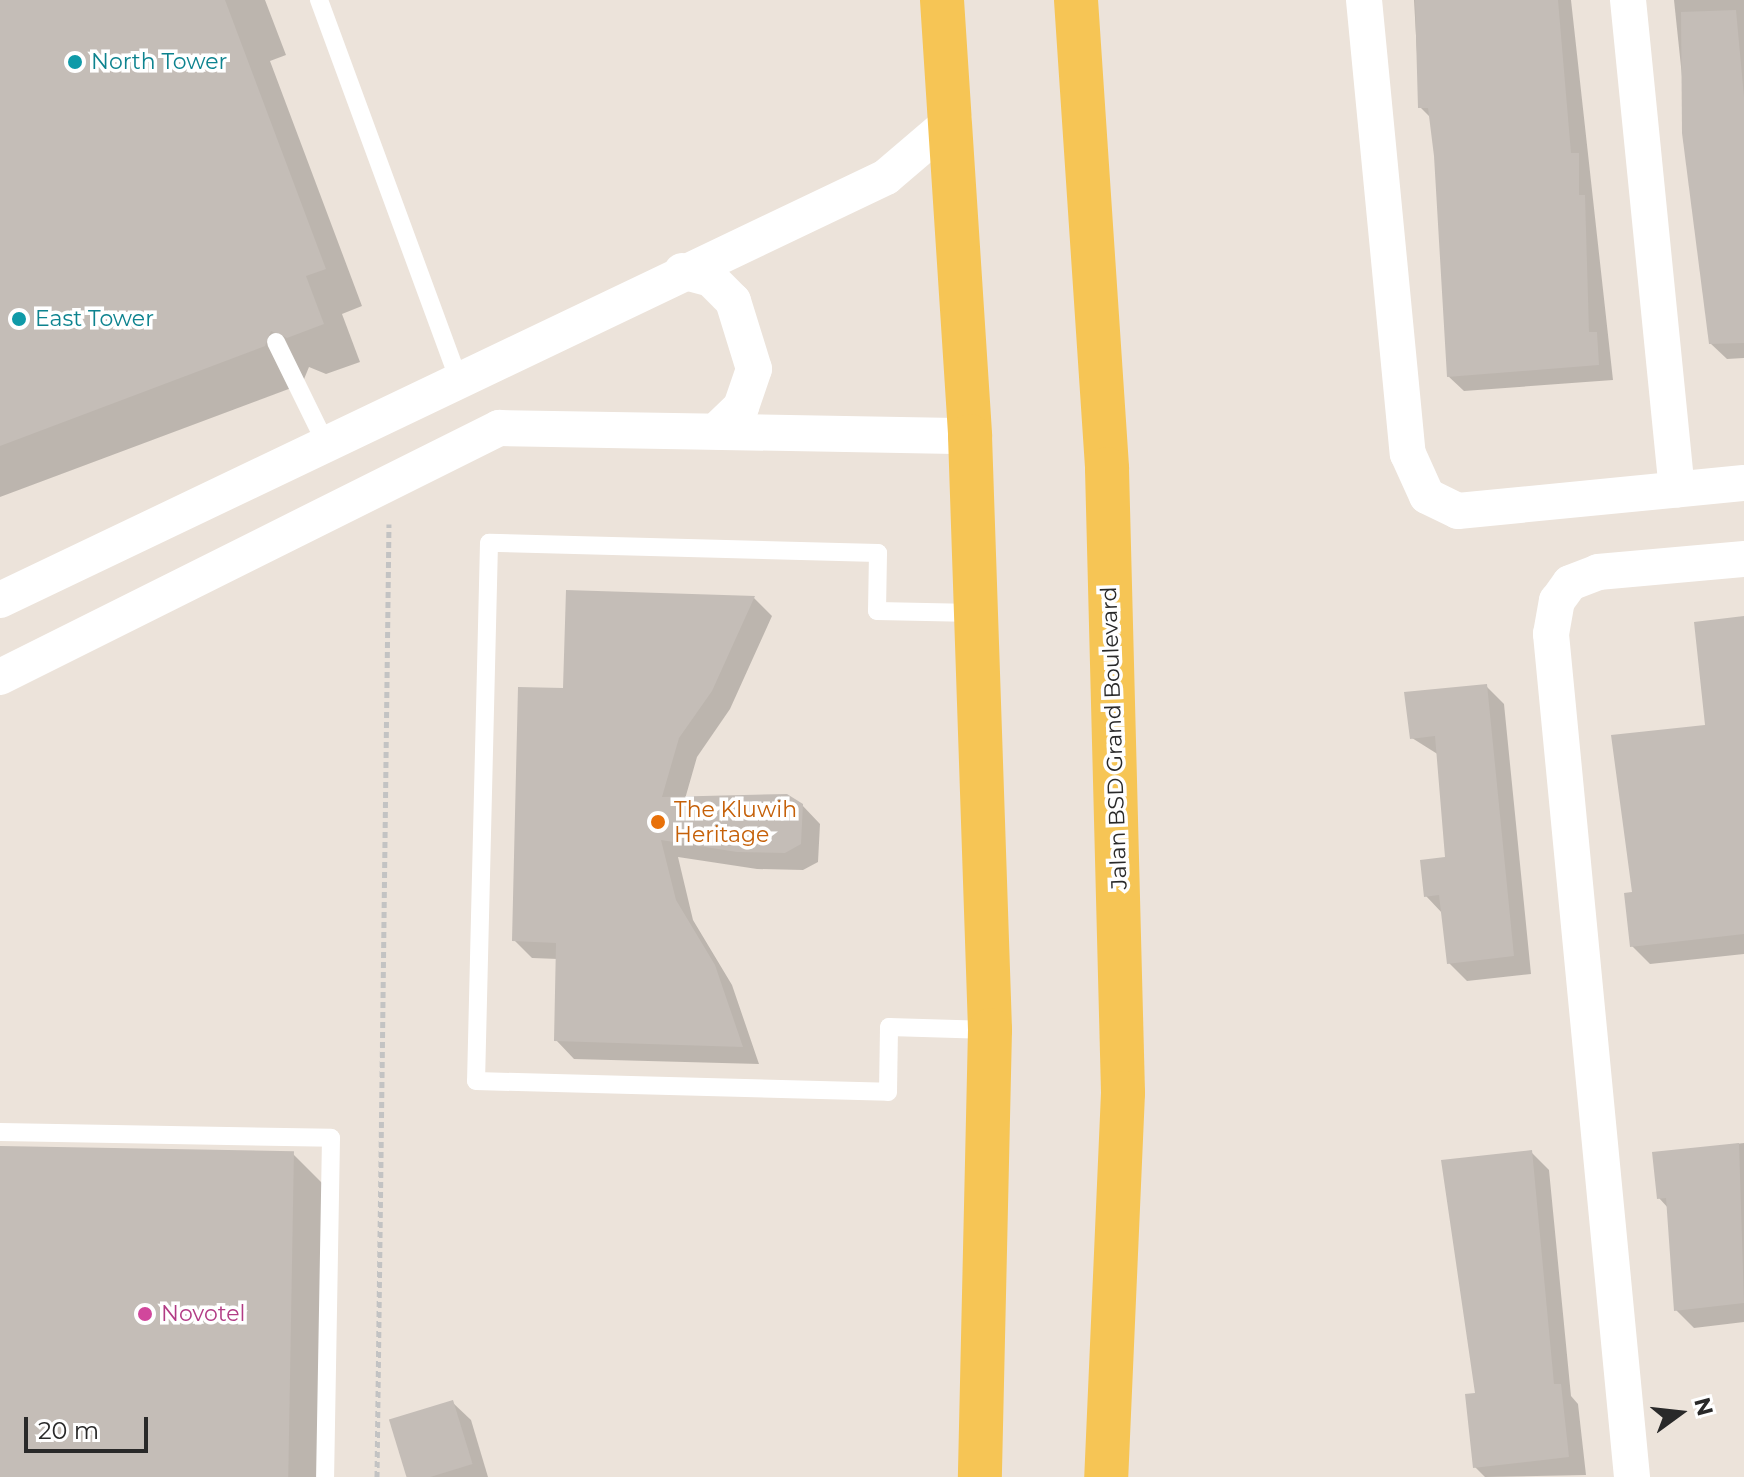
<!DOCTYPE html>
<html>
<head>
<meta charset="utf-8">
<style>
	body { margin:0 }
	#map { position:relative; width:1744px; height:1477px; overflow:hidden; background:#ece3da; font-family:Montserrat,sans-serif }
	div>[style] { position:absolute }
	.shadow>* { inset:0; background:#0003 }
	.building>* { inset:0; background:#c4bdb7; transform-origin:0 0 }
	.path>* { height:5px; margin-top:-2.5px; transform-origin:0; background:repeating-linear-gradient(90deg,#c3c3c3 0 6px,transparent 0 10px) }
	.service>* { height:18px; margin:-9px; padding:0 9px; transform-origin:9px; border-radius:9px; background:#fff }
	.minor>* { height:36px; margin:-18px; padding:0 18px; transform-origin:18px; border-radius:18px; background:#fff }
	.primary>* { height:44px; margin:-22px; padding:0 22px; transform-origin:22px; border-radius:22px; background:#f6c555 }
	.dots>* { width:22px; height:22px; translate:-50% -50%; box-sizing:border-box; border:4px solid #fff; border-radius:50% }
	span { translate:-50% -50%; white-space:nowrap; text-align:center; line-height:1.15; -webkit-text-stroke:7px #fff; paint-order:stroke }
	.culture-label { font-size:22px; color:#0d838f }
	.left { translate:0 -50%; text-align:left }
	.street-label { font-size:22px; color:#292929 }
	.food-label { font-size:22px; color:#c56008 }
	.hotel-label { font-size:22px; color:#b23c85 }
	.north { position:absolute; left:1640px; top:1373px; width:80px; height:80px; -webkit-text-stroke:6px #fff; paint-order:stroke; rotate:75deg; font-size:22px; font-weight:700; line-height:32px; text-align:center; color:#292929 }
	.north::after { content:''; display:block; margin:auto; width:28px; height:36px; background:#292929; clip-path:polygon(50% 0,100% 100%,50% 72%,0 100%) }
	.scale { position:absolute; left:24px; top:1417px; width:124px; height:36px; box-sizing:border-box; border:4px solid #292929; border-top:0; padding-left:10px; font-size:24px; line-height:28px; white-space:nowrap; color:#292929; -webkit-text-stroke:6px #fff; paint-order:stroke }
</style>
</head>
<body>
<div id="map">
	<div class="shadow">
		<i style="clip-path:polygon(0 0,265px 0,286px 55px,270px 61px,362px 306px,342px 314px,360px 362px,326px 374px,309px 367px,302px 384px,0 497px)"></i>
		<i style="clip-path:polygon(1414px 0,1571px 0,1613px 380px,1464px 391px,1448px 376px,1436px 156px,1431px 118px,1420px 107px)"></i>
		<i style="clip-path:polygon(1674px 0,1744px 0,1744px 358px,1727px 359px,1710px 343px)"></i>
		<i style="clip-path:polygon(568px 593px,754px 598px,772px 616px,730px 709px,697px 757px,685px 799px,802px 805px,820px 824px,818px 862px,803px 870px,757px 869px,678px 857px,693px 920px,732px 985px,759px 1064px,574px 1059px,556px 1040px,558px 959px,532px 958px,514px 940px,565px 690px)"></i>
		<i style="clip-path:polygon(1744px 618px,1744px 954px,1650px 964px,1632px 946px,1634px 894px,1707px 727px)"></i>
		<i style="clip-path:polygon(1486px 686px,1504px 704px,1531px 974px,1467px 981px,1449px 963px,1443px 914px,1426px 896px,1447px 859px,1439px 755px,1412px 738px)"></i>
		<i style="clip-path:polygon(1744px 1143px,1744px 1322px,1694px 1328px,1676px 1310px,1669px 1209px,1659px 1198px,1654px 1154px)"></i>
		<i style="clip-path:polygon(0 1148px,293px 1154px,329px 1190px,324px 1477px,0 1477px)"></i>
		<i style="clip-path:polygon(1531px 1152px,1549px 1170px,1571px 1396px,1578px 1404px,1586px 1475px,1485px 1477px,1475px 1467px)"></i>
		<i style="clip-path:polygon(452px 1402px,471px 1420px,488px 1477px,409px 1477px,392px 1421px)"></i>
	</div>
	<div class="building">
		<i style="clip-path:polygon(0 0,225px 0,326px 269px,306px 276px,324px 324px,287px 338px,271px 331px,265px 346px,0 446px)"></i>
		<i style="clip-path:polygon(1415px 0,1558px 0,1571px 153px,1579px 153px,1579px 195px,1585px 195px,1589px 332px,1597px 332px,1599px 365px,1447px 377px,1434px 156px,1428px 108px,1418px 108px)"></i>
		<i style="clip-path:polygon(1736px 10px,1744px 97px,1744px 343px,1709px 344px,1682px 133px,1681px 12px)"></i>
		<i style="clip-path:polygon(566px 590px,755px 596px,712px 691px,679px 738px,662px 797px,787px 794px,803px 804px,801px 844px,785px 853px,737px 852px,661px 840px,676px 900px,715px 965px,743px 1047px,554px 1041px,556px 943px,512px 941px,518px 687px,563px 688px)"></i>
		<i style="clip-path:polygon(1744px 616px,1744px 934px,1630px 947px,1624px 893px,1632px 892px,1611px 735px,1705px 725px,1694px 622px)"></i>
		<i style="clip-path:polygon(1487px 684px,1514px 956px,1447px 964px,1439px 895px,1424px 897px,1420px 860px,1445px 857px,1435px 736px,1410px 739px,1404px 692px)"></i>
		<i style="clip-path:polygon(1739px 1143px,1744px 1303px,1674px 1311px,1666px 1198px,1657px 1199px,1652px 1152px)"></i>
		<i style="left:0;top:1146px;width:294px;height:331px;rotate:1deg"></i>
		<i style="clip-path:polygon(1532px 1150px,1554px 1384px,1561px 1384px,1569px 1457px,1473px 1468px,1465px 1394px,1475px 1393px,1441px 1160px)"></i>
		<i style="left:453px;top:1400px;width:67px;height:67px;rotate:73deg"></i>
	</div>
	<div class="path">
		<i style="left:377px;top:1477px;width:953px;rotate:-89.28deg"></i>
	</div>
	<div class="service">
		<i style="left:319px;top:0;width:401px;rotate:69.8deg"></i>
		<i style="left:276px;top:342px;width:109px;rotate:63.9deg"></i>
		<i style="left:975px;top:613px;width:98px;rotate:-178.8deg"></i>
		<i style="left:877px;top:611px;width:58px;rotate:-89deg"></i>
		<i style="left:878px;top:553px;width:389px;rotate:-178.5deg"></i>
		<i style="left:489px;top:543px;width:538px;rotate:91.38deg"></i>
		<i style="left:476px;top:1081px;width:412px;rotate:1.5deg"></i>
		<i style="left:888px;top:1092px;width:65px;rotate:-89.1deg"></i>
		<i style="left:889px;top:1027px;width:101px;rotate:1.7deg"></i>
		<i style="left:0;top:1132px;width:331px;rotate:1deg"></i>
		<i style="left:331px;top:1138px;width:339px;rotate:91deg"></i>
	</div>
	<div class="minor">
		<i style="left:1364px;top:0;width:456px;rotate:84.5deg"></i>
		<i style="left:1408px;top:454px;width:46px;rotate:65.7deg"></i>
		<i style="left:1427px;top:496px;width:34px;rotate:26deg"></i>
		<i style="left:1458px;top:511px;width:287px;rotate:-5.6deg"></i>
		<i style="left:1628px;top:0;width:492px;rotate:84.3deg"></i>
		<i style="left:682px;top:271px;width:30px;rotate:15deg"></i>
		<i style="left:711px;top:279px;width:31px;rotate:45deg"></i>
		<i style="left:733px;top:301px;width:71px;rotate:72.8deg"></i>
		<i style="left:754px;top:369px;width:40px;rotate:108.9deg"></i>
		<i style="left:741px;top:407px;width:35px;rotate:136deg"></i>
		<i style="left:0;top:600px;width:982px;rotate:-25.52deg"></i>
		<i style="left:886px;top:177px;width:89px;rotate:-40.5deg"></i>
		<i style="left:0;top:677px;width:558px;rotate:-26.52deg"></i>
		<i style="left:499px;top:428px;width:471px;rotate:1deg"></i>
		<i style="left:1632px;top:1477px;width:847px;rotate:-95.49deg"></i>
		<i style="left:1551px;top:634px;width:34px;rotate:-80deg"></i>
		<i style="left:1557px;top:601px;width:22px;rotate:-54deg"></i>
		<i style="left:1570px;top:583px;width:30px;rotate:-21deg"></i>
		<i style="left:1598px;top:572px;width:147px;rotate:-5.1deg"></i>
	</div>
	<div class="primary">
		<i style="left:942px;top:0;width:437px;rotate:86.3deg"></i>
		<i style="left:970px;top:436px;width:594px;rotate:88.07deg"></i>
		<i style="left:990px;top:1030px;width:447px;rotate:91.3deg"></i>
		<i style="left:1076px;top:0;width:470px;rotate:86.2deg"></i>
		<i style="left:1107px;top:469px;width:624px;rotate:88.53deg"></i>
		<i style="left:1123px;top:1093px;width:384px;rotate:92.5deg"></i>
	</div>
	<div class="dots">
		<i style="left:75px;top:62px;background:#0f9aa8"></i>
		<i style="left:19px;top:319px;background:#0f9aa8"></i>
		<i style="left:658px;top:822px;background:#e8710a"></i>
		<i style="left:145px;top:1314px;background:#d1479c"></i>
	</div>
	<div class="culture-label">
		<span class="left" style="left:91px;top:62px">North Tower</span>
		<span class="left" style="left:35px;top:319px">East Tower</span>
	</div>
	<div class="street-label">
		<span style="left:1114px;top:738px;rotate:-92deg">Jalan BSD Grand Boulevard</span>
	</div>
	<div class="food-label">
		<span class="left" style="left:674px;top:822px">The Kluwih<br>Heritage</span>
	</div>
	<div class="hotel-label">
		<span class="left" style="left:161px;top:1314px">Novotel</span>
	</div>
	<div class="north">N</div>
	<div class="scale">20 m</div>
</div>
</body>
</html>
